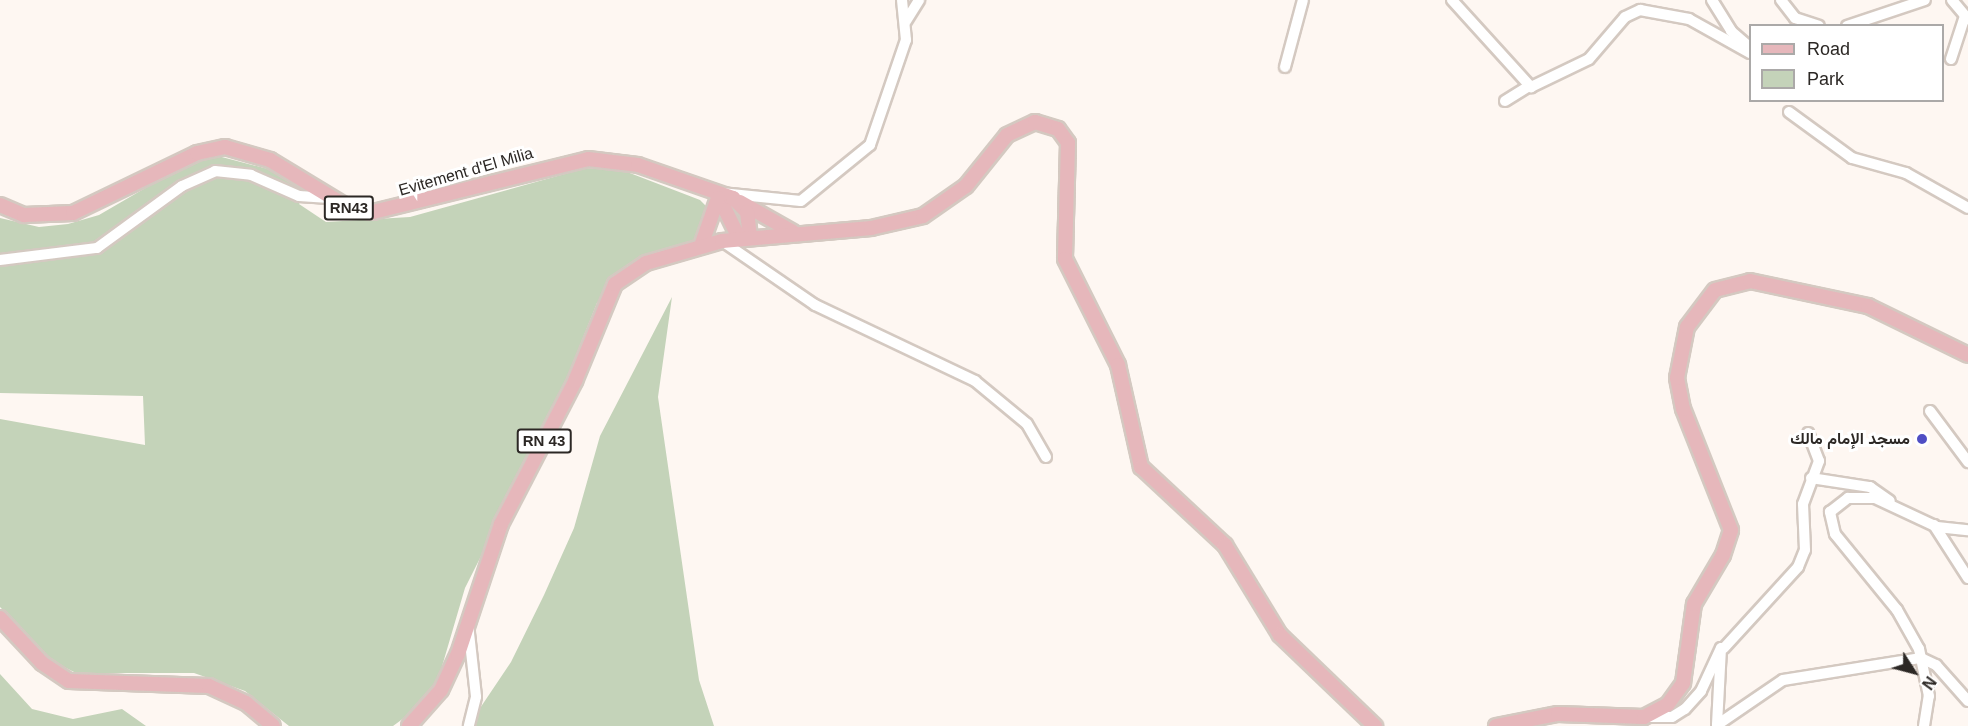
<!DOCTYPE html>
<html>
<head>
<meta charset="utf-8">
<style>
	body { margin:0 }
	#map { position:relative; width:1968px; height:726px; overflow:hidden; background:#fef7f2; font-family:Arial,Vazirmatn,sans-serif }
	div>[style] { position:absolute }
	.green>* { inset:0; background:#c4d3b9 }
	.roads { filter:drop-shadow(2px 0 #d4c9c1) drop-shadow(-2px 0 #d4c9c1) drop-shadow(0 2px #d4c9c1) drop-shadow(0 -2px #d4c9c1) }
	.minor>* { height:10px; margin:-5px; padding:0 5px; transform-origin:5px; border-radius:5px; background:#fff }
	.major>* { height:14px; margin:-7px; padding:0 7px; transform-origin:7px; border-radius:7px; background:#e6b7bb }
	.dots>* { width:16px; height:16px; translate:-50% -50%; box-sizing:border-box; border:3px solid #fff; border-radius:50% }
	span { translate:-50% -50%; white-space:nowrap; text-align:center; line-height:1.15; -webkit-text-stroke:6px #fff; paint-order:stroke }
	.shield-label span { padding:2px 4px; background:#fff; border:2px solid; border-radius:4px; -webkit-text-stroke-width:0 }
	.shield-label { font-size:15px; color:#2c2825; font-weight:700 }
	.street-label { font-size:16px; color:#2c2825 }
	.poi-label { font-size:16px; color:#2c2825; font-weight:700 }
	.right { translate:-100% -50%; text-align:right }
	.legend { position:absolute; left:1749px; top:24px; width:195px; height:78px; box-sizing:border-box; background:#fff; border:2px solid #aba9a8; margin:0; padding:8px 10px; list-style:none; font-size:18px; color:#2c2825 }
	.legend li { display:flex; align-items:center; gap:12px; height:30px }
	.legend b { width:30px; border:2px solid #aba9a8 }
	.north { position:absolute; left:1884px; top:642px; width:60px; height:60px; -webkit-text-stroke:4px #fff; paint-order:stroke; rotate:126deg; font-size:16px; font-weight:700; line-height:24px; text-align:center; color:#2c2825 }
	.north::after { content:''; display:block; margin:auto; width:21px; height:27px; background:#2c2825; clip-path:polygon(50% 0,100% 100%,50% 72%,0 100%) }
</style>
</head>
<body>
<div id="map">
	<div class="green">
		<i style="clip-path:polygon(218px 156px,268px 169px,307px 193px,299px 204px,326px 222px,410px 217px,586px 168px,622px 170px,700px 200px,711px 211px,699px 238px,627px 265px,597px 303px,552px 415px,465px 588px,438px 680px,419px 707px,393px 726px,289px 726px,245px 691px,194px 673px,76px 673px,54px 662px,0 607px,0 419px,145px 445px,143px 396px,0 393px,0 218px,39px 227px,68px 224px,99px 215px,190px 162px)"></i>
		<i style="clip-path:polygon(672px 297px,658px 397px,699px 680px,714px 726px,468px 726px,511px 662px,544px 595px,574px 528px,600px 436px)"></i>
		<i style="clip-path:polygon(0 674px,32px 709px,73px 719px,122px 709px,146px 726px,0 726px)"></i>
	</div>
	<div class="roads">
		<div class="minor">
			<i style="left:1452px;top:0;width:118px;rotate:47.8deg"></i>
			<i style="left:1531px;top:87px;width:64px;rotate:-25.8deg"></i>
			<i style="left:1589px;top:59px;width:55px;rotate:-49.4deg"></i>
			<i style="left:1625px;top:17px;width:17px;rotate:-25deg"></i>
			<i style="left:1640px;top:10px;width:50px;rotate:10.4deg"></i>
			<i style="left:1689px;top:19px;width:70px;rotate:29.1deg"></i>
			<i style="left:1712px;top:0;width:36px;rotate:58deg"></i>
			<i style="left:1731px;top:31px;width:23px;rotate:41deg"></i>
			<i style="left:1781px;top:0;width:23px;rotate:52deg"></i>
			<i style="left:1795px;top:18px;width:25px;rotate:18deg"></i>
			<i style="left:1952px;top:0;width:25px;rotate:50deg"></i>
			<i style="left:906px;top:21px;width:25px;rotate:-58deg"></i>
			<i style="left:1847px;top:26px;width:82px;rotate:-18.4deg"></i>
			<i style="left:1951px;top:59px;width:45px;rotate:-72deg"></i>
			<i style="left:1285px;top:67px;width:69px;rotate:-75deg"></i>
			<i style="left:1505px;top:101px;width:28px;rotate:-32deg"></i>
			<i style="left:1789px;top:112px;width:78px;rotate:36.1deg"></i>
			<i style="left:1852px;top:158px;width:56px;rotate:15.5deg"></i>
			<i style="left:1906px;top:173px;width:71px;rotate:29.4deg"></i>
			<i style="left:721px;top:193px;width:80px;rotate:5.7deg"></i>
			<i style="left:801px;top:201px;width:89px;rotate:-39.1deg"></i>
			<i style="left:870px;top:145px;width:111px;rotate:-71.1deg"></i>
			<i style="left:906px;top:40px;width:40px;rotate:-95.7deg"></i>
			<i style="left:722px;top:241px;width:113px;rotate:34.5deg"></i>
			<i style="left:815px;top:305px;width:177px;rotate:25.4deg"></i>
			<i style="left:975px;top:381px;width:67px;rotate:39.6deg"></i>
			<i style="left:1027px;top:424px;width:38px;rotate:60deg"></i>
			<i style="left:0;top:260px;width:98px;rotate:-7.1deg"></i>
			<i style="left:97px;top:248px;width:105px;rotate:-36.1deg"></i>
			<i style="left:182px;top:186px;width:36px;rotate:-24deg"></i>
			<i style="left:215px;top:171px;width:36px;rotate:6deg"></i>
			<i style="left:251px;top:175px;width:52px;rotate:23.6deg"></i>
			<i style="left:299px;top:196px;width:30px;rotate:4deg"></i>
			<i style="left:1930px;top:411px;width:64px;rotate:53.3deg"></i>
			<i style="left:1811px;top:478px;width:60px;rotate:8.7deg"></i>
			<i style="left:1870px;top:487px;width:24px;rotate:35deg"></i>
			<i style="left:1934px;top:525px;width:63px;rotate:57.3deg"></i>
			<i style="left:468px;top:624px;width:73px;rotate:83.7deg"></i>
			<i style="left:476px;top:697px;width:30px;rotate:104deg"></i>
			<i style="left:1724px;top:648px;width:110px;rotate:-47.6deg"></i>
			<i style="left:1798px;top:567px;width:18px;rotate:-68deg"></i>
			<i style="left:1805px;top:550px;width:46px;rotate:-92.5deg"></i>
			<i style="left:1803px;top:504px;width:46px;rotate:-69.6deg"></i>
			<i style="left:1819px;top:461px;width:30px;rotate:-111deg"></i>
			<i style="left:1644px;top:717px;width:28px"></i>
			<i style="left:1672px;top:717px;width:15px;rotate:-32deg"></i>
			<i style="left:1685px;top:709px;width:24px;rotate:-48deg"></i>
			<i style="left:1701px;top:691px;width:47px;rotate:-65.1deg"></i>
			<i style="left:1721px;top:648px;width:77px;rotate:93deg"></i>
			<i style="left:1717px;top:725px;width:80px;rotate:-34.3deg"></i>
			<i style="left:1783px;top:680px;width:140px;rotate:-9.1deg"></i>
			<i style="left:1921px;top:658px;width:17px;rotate:25deg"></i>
			<i style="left:1936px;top:665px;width:48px;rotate:48.4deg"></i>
			<i style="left:1924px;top:726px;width:30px;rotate:-81deg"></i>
			<i style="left:1929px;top:696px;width:48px;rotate:-102deg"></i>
			<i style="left:1919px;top:649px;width:45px;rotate:-119.4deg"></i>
			<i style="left:1897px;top:610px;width:98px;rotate:-129.2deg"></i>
			<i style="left:1835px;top:534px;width:23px;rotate:-103deg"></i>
			<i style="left:1830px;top:512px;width:23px;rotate:-38deg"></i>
			<i style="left:1848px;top:498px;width:27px"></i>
			<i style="left:1875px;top:498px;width:68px;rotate:25.1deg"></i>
			<i style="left:1937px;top:527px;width:31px;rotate:6deg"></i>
		</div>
		<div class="major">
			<i style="left:718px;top:195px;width:48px;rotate:64deg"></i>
			<i style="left:740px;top:202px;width:61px;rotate:29.5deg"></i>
			<i style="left:0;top:205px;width:26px;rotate:23deg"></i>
			<i style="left:24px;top:215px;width:49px;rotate:-2.3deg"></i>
			<i style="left:73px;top:213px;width:138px;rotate:-25.8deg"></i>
			<i style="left:197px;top:153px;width:29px;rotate:-12deg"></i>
			<i style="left:225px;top:147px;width:47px;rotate:16.1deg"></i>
			<i style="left:270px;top:160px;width:95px;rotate:31.2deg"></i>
			<i style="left:351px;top:209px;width:22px;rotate:8deg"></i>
			<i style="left:373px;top:212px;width:221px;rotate:-13.8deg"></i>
			<i style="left:588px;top:159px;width:50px;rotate:6.8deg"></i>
			<i style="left:638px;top:165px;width:101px;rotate:19.2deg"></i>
			<i style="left:733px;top:198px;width:20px;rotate:45deg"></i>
			<i style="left:747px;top:212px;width:26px;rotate:83deg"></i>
			<i style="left:701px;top:246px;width:51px;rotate:-70.5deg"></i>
			<i style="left:0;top:618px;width:62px;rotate:47deg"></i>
			<i style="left:42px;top:663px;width:32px;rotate:34deg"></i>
			<i style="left:69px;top:681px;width:140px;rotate:2deg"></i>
			<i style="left:209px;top:686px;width:41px;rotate:24.7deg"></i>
			<i style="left:246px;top:703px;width:35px;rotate:40deg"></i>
			<i style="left:409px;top:726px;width:48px;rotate:-48.4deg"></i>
			<i style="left:441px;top:690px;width:40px;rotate:-65deg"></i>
			<i style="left:458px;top:654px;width:137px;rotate:-71.7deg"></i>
			<i style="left:501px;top:524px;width:161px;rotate:-62.6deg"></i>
			<i style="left:575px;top:381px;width:105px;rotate:-67.6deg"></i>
			<i style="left:615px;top:284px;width:37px;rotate:-34deg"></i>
			<i style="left:646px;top:263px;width:79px;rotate:-16.1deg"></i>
			<i style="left:722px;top:241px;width:150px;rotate:-5deg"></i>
			<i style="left:871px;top:228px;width:53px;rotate:-13deg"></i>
			<i style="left:923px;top:216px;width:52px;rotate:-34.9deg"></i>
			<i style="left:966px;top:186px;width:65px;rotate:-51.2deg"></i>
			<i style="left:1007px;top:135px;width:31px;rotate:-25deg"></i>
			<i style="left:1035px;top:122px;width:24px;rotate:17deg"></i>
			<i style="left:1058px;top:129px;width:17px;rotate:54deg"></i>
			<i style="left:1068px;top:143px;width:116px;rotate:91.5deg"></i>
			<i style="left:1065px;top:259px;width:119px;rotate:63.4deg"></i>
			<i style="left:1118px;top:365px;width:105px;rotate:77.3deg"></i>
			<i style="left:1141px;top:467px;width:115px;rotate:42.9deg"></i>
			<i style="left:1225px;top:545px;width:105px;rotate:58.6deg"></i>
			<i style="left:1280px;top:635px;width:132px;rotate:43.8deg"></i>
			<i style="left:1496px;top:726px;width:63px;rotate:-11deg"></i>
			<i style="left:1558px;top:714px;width:86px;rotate:2deg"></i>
			<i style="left:1644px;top:717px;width:27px;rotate:-28deg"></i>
			<i style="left:1668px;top:704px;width:26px;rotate:-54deg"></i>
			<i style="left:1683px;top:683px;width:80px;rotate:-82.1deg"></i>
			<i style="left:1694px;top:604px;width:57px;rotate:-59.4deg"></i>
			<i style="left:1723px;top:555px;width:26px;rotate:-72deg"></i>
			<i style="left:1731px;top:530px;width:130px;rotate:-111.6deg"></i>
			<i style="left:1683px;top:409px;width:32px;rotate:-101deg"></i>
			<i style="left:1677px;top:378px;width:52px;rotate:-78.9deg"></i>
			<i style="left:1687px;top:327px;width:46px;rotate:-52.9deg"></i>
			<i style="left:1715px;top:290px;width:36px;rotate:-14deg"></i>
			<i style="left:1750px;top:281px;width:121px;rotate:12deg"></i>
			<i style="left:1868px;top:306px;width:111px;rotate:26.1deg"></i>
		</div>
	</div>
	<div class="dots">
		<i style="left:1922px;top:439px;background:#4f4ec4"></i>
	</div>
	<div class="shield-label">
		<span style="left:349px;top:208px">RN43</span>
		<span style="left:544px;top:441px">RN 43</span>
	</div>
	<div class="street-label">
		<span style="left:466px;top:172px;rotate:-16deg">Evitement d'El Milia</span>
	</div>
	<div class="poi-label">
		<span class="right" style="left:1910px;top:439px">مسجد الإمام مالك</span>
	</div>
	<ul class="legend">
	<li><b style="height:8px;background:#e6b7bb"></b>Road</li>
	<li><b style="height:16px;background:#c4d3b9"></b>Park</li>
	</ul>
	<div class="north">N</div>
</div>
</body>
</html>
